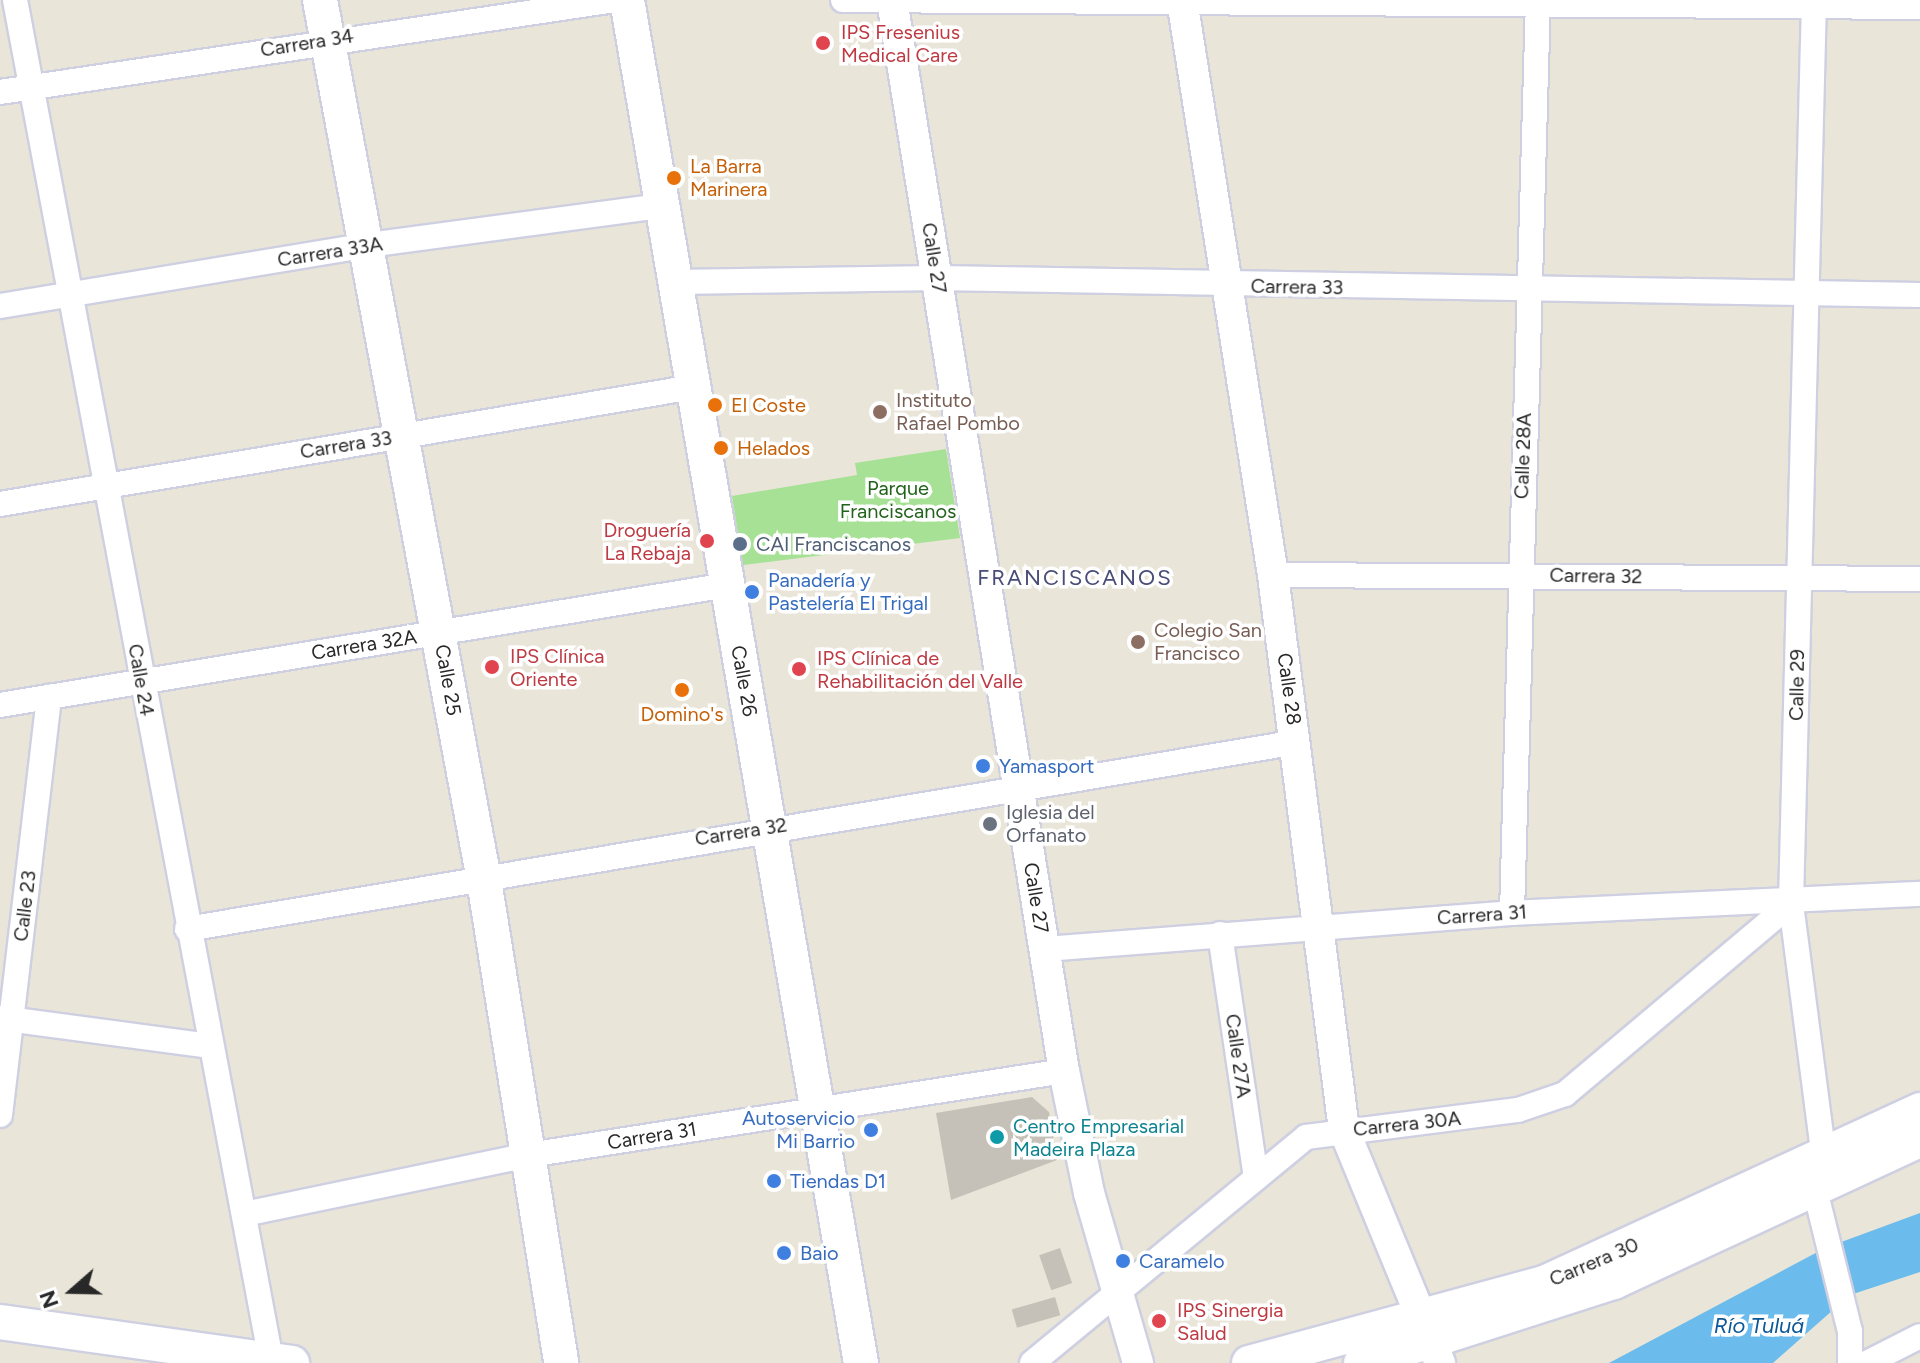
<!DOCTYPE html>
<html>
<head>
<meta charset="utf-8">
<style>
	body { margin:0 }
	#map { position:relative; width:1920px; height:1363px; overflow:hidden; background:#eae5d9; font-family:Figtree,sans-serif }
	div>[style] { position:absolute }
	.green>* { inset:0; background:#a6e195 }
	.water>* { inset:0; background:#6bbced }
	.building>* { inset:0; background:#c5c1b9; transform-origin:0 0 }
	.roads { filter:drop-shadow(2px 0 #ced0e1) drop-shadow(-2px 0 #ced0e1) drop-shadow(0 2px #ced0e1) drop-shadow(0 -2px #ced0e1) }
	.minor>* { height:24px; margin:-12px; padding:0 12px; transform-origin:12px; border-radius:12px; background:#fff }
	.tertiary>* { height:30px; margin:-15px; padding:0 15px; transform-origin:15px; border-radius:15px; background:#fff }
	.secondary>* { height:34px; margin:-17px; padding:0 17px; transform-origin:17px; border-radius:17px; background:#fff }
	.dots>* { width:22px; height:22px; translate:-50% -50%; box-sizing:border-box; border:4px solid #fff; border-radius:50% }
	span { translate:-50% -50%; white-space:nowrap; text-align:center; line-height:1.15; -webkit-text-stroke:7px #fff; paint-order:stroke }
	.health-label { font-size:20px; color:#be3a42 }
	.left { translate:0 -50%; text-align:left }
	.right { translate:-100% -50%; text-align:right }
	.street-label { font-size:20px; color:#282828 }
	.food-label { font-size:20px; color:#c56008 }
	.education-label { font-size:20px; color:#785e54 }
	.park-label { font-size:20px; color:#206319 }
	.service-label { font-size:20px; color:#4e5e75 }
	.shop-label { font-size:20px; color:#366cbe }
	.worship-label { font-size:20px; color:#5b616d }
	.culture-label { font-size:20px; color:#0d838f }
	.neighbourhood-label { font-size:22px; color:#494c77; letter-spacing:2px }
	.water-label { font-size:22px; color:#0e5796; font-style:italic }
	.north { position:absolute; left:32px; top:1251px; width:80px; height:80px; -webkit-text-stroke:6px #fff; paint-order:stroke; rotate:250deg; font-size:22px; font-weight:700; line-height:32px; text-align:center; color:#282828 }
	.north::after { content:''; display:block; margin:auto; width:28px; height:36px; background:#282828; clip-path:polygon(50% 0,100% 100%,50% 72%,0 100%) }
</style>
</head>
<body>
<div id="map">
	<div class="green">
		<i style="clip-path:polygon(946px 449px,960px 538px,743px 565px,732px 496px,857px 475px,855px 463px)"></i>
	</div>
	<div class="water">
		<i style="clip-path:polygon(1920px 1213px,1920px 1272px,1850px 1295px,1773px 1363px,1609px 1363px,1825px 1248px)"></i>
	</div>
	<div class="building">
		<i style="clip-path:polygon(1032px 1097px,1049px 1112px,1057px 1160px,951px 1200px,936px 1113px)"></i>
		<i style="left:1060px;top:1248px;width:37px;height:22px;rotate:71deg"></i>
		<i style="left:1055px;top:1297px;width:19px;height:45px;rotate:74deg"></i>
	</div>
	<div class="roads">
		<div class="minor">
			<i style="left:15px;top:0;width:1384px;rotate:79.34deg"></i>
			<i style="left:843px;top:0;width:1077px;rotate:0.37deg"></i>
			<i style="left:1814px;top:0;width:904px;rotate:91.46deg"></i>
			<i style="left:1791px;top:904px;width:257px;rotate:82.6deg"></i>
			<i style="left:1824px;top:1159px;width:32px;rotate:106deg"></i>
			<i style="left:1815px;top:1190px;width:145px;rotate:76.1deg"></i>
			<i style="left:1850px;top:1331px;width:32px;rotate:90deg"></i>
			<i style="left:0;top:92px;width:622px;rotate:-8.51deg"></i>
			<i style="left:675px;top:282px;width:262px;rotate:-0.9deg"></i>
			<i style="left:937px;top:278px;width:983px;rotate:0.99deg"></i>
			<i style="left:0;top:306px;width:373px;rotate:-9.4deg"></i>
			<i style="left:368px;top:245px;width:297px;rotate:-7.6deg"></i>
			<i style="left:0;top:504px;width:703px;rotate:-9.58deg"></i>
			<i style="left:1273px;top:575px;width:647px;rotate:0.35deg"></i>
			<i style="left:0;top:705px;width:737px;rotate:-9.37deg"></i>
			<i style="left:1512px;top:913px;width:913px;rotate:-88.37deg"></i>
			<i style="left:187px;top:929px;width:1126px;rotate:-9.56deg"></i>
			<i style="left:1220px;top:934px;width:246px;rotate:81.6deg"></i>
			<i style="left:1044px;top:949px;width:469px;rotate:-4.4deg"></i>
			<i style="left:1512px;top:913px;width:408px;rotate:-2.7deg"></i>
			<i style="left:0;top:1018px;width:213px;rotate:7.6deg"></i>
			<i style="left:0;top:1115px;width:421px;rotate:-83.3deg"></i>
			<i style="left:244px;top:1214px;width:291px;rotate:-11.7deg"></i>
			<i style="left:529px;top:1155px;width:542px;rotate:-8.92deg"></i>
			<i style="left:1032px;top:1363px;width:355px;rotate:-39.5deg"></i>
			<i style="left:1306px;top:1137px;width:214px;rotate:-7.3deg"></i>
			<i style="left:1518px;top:1110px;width:50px;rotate:-18.8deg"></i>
			<i style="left:1565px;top:1094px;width:295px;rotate:-40.1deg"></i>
			<i style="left:1867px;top:1363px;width:59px;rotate:-27deg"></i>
		</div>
		<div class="tertiary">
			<i style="left:892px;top:0;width:1085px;rotate:80.88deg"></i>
			<i style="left:1064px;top:1071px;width:125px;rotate:78.4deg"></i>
			<i style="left:1089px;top:1193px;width:177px;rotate:73.9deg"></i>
			<i style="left:1182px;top:0;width:582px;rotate:81.01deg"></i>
			<i style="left:1273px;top:575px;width:560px;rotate:82.71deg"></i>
			<i style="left:1344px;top:1130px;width:252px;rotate:67.6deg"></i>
		</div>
		<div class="secondary">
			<i style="left:320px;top:0;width:889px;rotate:79.44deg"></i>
			<i style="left:483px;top:874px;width:495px;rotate:80.9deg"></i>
			<i style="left:627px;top:0;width:1383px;rotate:80.26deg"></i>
			<i style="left:0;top:1322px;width:295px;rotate:8deg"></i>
			<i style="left:1249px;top:1363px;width:306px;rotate:-15.2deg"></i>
			<i style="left:1544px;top:1283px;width:414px;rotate:-24.7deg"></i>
			<i style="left:1361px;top:1363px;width:266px;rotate:-17.8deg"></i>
			<i style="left:1614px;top:1282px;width:337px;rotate:-24.9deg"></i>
		</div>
	</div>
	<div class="dots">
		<i style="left:823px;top:43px;background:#e0444e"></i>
		<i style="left:674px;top:178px;background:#e8710a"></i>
		<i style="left:715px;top:405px;background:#e8710a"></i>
		<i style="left:880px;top:412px;background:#8d6e63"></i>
		<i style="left:721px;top:448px;background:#e8710a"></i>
		<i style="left:707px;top:541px;background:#e0444e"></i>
		<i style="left:740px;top:544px;background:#5c6f8a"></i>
		<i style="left:752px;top:592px;background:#3f7fe0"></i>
		<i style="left:1138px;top:642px;background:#8d6e63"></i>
		<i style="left:492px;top:667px;background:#e0444e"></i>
		<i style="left:799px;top:669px;background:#e0444e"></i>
		<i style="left:682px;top:690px;background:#e8710a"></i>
		<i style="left:983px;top:766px;background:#3f7fe0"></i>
		<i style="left:990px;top:824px;background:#6b7280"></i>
		<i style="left:871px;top:1130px;background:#3f7fe0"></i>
		<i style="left:997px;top:1137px;background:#0f9aa8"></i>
		<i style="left:774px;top:1181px;background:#3f7fe0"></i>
		<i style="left:784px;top:1253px;background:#3f7fe0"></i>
		<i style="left:1123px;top:1261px;background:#3f7fe0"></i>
		<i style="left:1159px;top:1321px;background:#e0444e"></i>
	</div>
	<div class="health-label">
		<span class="left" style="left:841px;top:44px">IPS Fresenius<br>Medical Care</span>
		<span class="right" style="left:691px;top:542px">Droguería<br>La Rebaja</span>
		<span class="left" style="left:510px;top:668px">IPS Clínica<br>Oriente</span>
		<span class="left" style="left:817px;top:670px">IPS Clínica de<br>Rehabilitación del Valle</span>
		<span class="left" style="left:1177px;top:1322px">IPS Sinergia<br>Salud</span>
	</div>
	<div class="street-label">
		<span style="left:307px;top:43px;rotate:-9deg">Carrera 34</span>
		<span style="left:330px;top:252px;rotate:-9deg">Carrera 33A</span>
		<span style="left:934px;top:258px;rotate:81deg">Calle 27</span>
		<span style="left:1297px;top:287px;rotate:1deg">Carrera 33</span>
		<span style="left:346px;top:445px;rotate:-9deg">Carrera 33</span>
		<span style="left:1523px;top:456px;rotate:-88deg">Calle 28A</span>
		<span style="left:1596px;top:576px;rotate:1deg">Carrera 32</span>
		<span style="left:364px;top:645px;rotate:-9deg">Carrera 32A</span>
		<span style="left:141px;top:680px;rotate:80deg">Calle 24</span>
		<span style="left:448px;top:680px;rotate:80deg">Calle 25</span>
		<span style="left:744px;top:681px;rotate:80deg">Calle 26</span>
		<span style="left:1797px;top:685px;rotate:-89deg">Calle 29</span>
		<span style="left:1289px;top:689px;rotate:82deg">Calle 28</span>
		<span style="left:741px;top:832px;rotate:-9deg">Carrera 32</span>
		<span style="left:1036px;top:898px;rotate:81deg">Calle 27</span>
		<span style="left:25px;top:906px;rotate:-83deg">Calle 23</span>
		<span style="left:1482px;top:915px;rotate:-4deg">Carrera 31</span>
		<span style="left:1238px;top:1056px;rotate:82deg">Calle 27A</span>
		<span style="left:1407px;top:1124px;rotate:-6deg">Carrera 30A</span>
		<span style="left:652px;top:1136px;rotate:-9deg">Carrera 31</span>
		<span style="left:1594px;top:1262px;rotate:-23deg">Carrera 30</span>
	</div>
	<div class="food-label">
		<span class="left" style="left:690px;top:178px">La Barra<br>Marinera</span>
		<span class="left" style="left:731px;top:405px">El Coste</span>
		<span class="left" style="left:737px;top:448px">Helados</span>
		<span style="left:682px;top:714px">Domino's</span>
	</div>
	<div class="education-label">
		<span class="left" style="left:896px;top:412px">Instituto<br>Rafael Pombo</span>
		<span class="left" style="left:1154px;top:642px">Colegio San<br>Francisco</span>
	</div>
	<div class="park-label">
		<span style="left:898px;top:500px">Parque<br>Franciscanos</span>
	</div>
	<div class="service-label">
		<span class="left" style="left:756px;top:544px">CAI Franciscanos</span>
	</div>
	<div class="shop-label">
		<span class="left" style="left:768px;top:592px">Panadería y<br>Pastelería El Trigal</span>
		<span class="left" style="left:999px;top:766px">Yamasport</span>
		<span class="right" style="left:855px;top:1130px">Autoservicio<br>Mi Barrio</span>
		<span class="left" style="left:790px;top:1181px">Tiendas D1</span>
		<span class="left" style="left:800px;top:1253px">Baio</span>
		<span class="left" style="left:1139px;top:1261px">Caramelo</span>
	</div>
	<div class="worship-label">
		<span class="left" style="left:1006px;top:824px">Iglesia del<br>Orfanato</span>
	</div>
	<div class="culture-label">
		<span class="left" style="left:1013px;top:1138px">Centro Empresarial<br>Madeira Plaza</span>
	</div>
	<div class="neighbourhood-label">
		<span style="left:1075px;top:578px">FRANCISCANOS</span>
	</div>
	<div class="water-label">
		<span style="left:1759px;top:1326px">Río Tuluá</span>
	</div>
	<div class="north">N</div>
</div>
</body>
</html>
